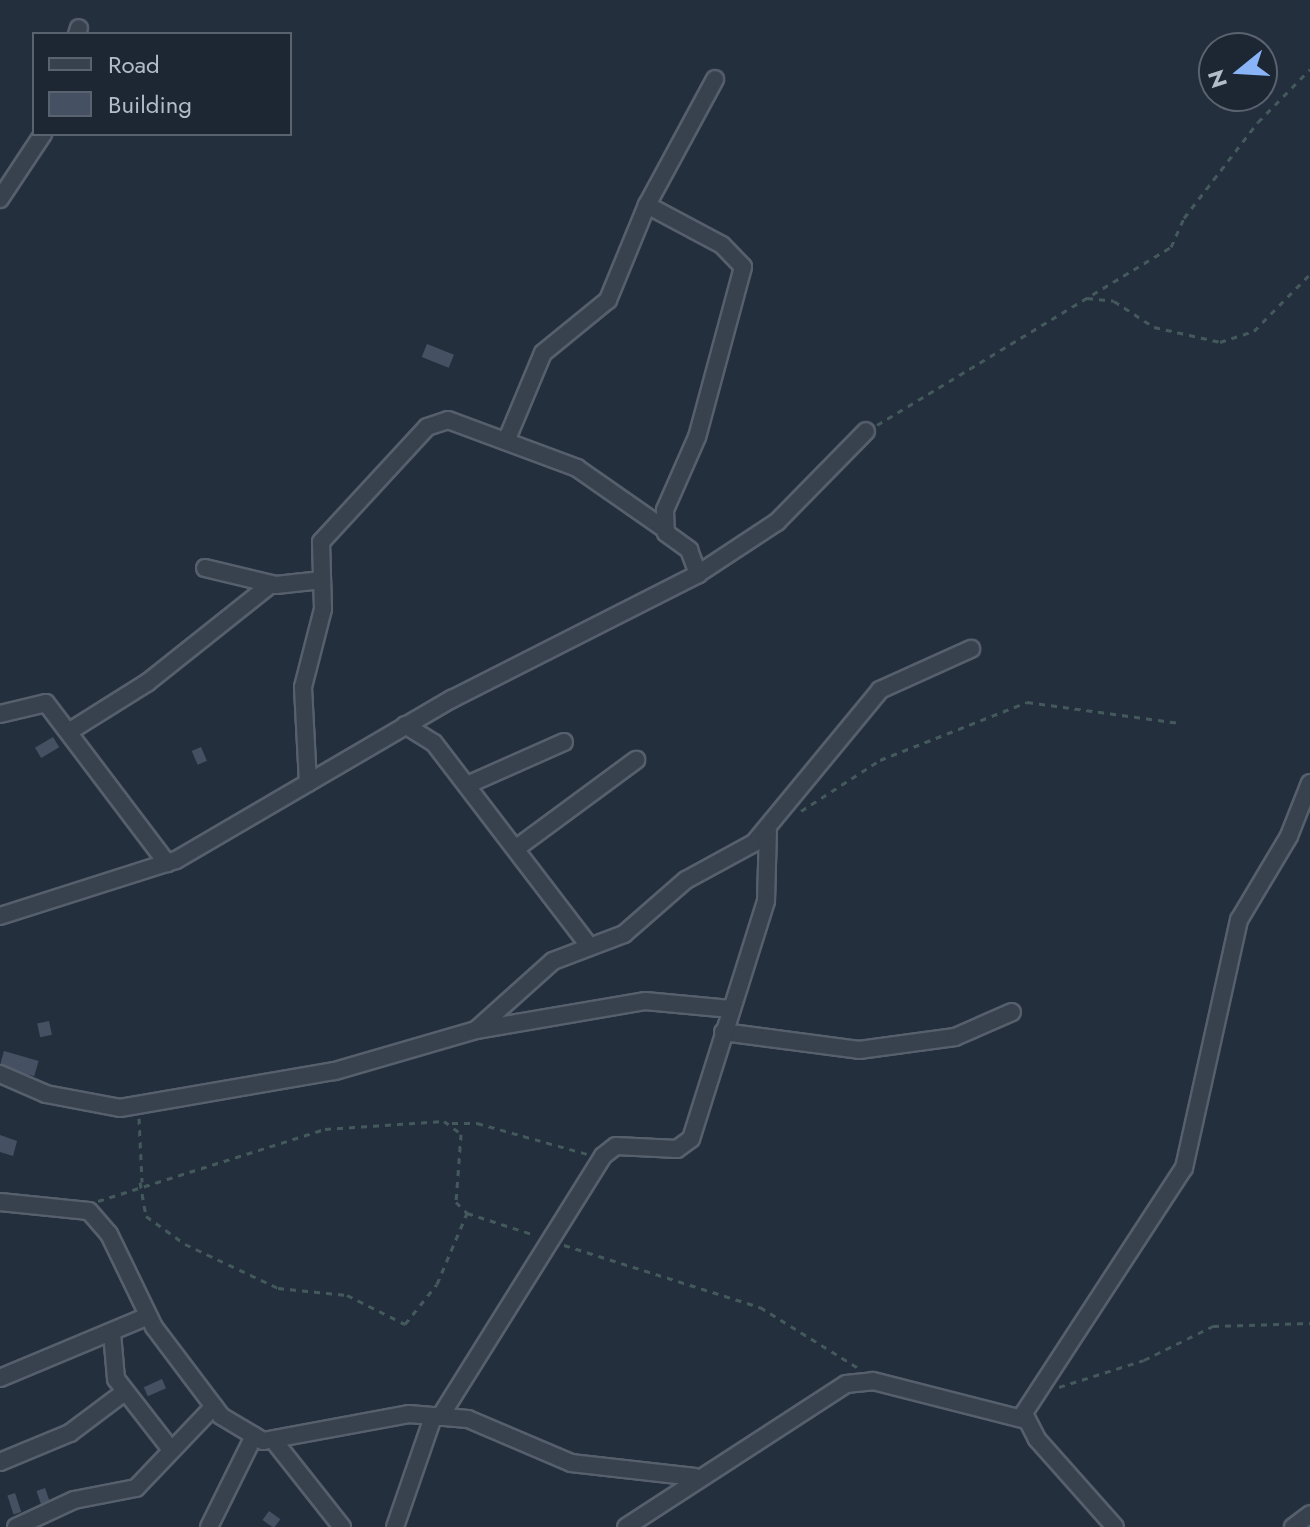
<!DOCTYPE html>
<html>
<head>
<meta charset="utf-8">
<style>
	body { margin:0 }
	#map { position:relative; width:1310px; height:1527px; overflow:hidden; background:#242f3e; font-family:Jost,sans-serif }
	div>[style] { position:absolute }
	.building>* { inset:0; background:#455162; transform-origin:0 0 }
	.path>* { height:3px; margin-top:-1.5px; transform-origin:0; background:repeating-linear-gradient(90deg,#44595c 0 6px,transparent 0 12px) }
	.roads { filter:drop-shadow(2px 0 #565f6c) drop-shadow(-2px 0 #565f6c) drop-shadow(0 2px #565f6c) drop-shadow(0 -2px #565f6c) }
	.minor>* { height:16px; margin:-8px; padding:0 8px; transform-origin:8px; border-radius:8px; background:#38414e }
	span { translate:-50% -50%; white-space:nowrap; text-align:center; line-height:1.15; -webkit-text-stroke:8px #1d2633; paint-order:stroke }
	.legend { position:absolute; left:32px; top:32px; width:260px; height:104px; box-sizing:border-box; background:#1d2633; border:2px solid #59626f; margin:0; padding:10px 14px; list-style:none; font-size:24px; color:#b4bcc9 }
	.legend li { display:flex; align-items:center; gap:16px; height:40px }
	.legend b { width:40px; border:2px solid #59626f }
	.north { position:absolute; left:1198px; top:32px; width:80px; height:80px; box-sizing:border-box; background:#1d2633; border:2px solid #59626f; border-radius:50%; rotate:252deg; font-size:22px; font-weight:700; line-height:32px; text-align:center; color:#b4bcc9 }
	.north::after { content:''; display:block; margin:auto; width:28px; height:36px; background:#8ab4f8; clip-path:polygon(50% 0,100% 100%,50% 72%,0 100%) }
</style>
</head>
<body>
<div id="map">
	<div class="building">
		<i style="left:427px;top:344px;width:29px;height:14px;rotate:22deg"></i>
		<i style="left:53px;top:737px;width:12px;height:21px;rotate:59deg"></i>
		<i style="left:201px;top:747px;width:15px;height:10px;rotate:67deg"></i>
		<i style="left:49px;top:1021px;width:14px;height:12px;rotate:78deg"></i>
		<i style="left:4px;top:1051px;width:36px;height:16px;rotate:16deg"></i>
		<i style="clip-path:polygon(0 1135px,17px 1141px,13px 1156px,0 1152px)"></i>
		<i style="left:162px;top:1379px;width:10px;height:20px;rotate:66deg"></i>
		<i style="left:45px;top:1488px;width:18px;height:9px;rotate:71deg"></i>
		<i style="left:15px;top:1493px;width:20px;height:8px;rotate:72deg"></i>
		<i style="left:269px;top:1511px;width:14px;height:11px;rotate:36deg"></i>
	</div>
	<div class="path">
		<i style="left:1087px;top:298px;width:27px;rotate:6deg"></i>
		<i style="left:1114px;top:301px;width:48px;rotate:33deg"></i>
		<i style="left:1154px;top:327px;width:68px;rotate:12.8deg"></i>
		<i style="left:1220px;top:342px;width:36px;rotate:-18deg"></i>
		<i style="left:1254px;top:331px;width:80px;rotate:-45.5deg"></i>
		<i style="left:877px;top:425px;width:344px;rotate:-31.2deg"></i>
		<i style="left:1171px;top:247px;width:32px;rotate:-66deg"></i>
		<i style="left:1184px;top:218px;width:121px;rotate:-52.4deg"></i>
		<i style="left:1258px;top:122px;width:74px;rotate:-45.5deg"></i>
		<i style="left:801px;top:811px;width:94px;rotate:-32.8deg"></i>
		<i style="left:880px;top:760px;width:158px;rotate:-21.5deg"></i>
		<i style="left:1027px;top:702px;width:154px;rotate:7.8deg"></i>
		<i style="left:139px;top:1118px;width:64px;rotate:87.3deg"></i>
		<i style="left:452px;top:1123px;width:25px"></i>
		<i style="left:477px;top:1123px;width:114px;rotate:15.7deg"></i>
		<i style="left:140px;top:1182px;width:35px;rotate:80deg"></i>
		<i style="left:146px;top:1216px;width:48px;rotate:35.7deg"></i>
		<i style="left:185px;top:1244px;width:103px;rotate:25.3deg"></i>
		<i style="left:278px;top:1288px;width:69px;rotate:5.8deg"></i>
		<i style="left:347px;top:1295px;width:65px;rotate:26.6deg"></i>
		<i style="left:405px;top:1324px;width:51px;rotate:-51.3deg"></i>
		<i style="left:437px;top:1284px;width:77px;rotate:-67.1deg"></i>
		<i style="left:98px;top:1201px;width:238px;rotate:-17.6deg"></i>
		<i style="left:325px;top:1129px;width:119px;rotate:-3.8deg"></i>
		<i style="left:444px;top:1121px;width:21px;rotate:37deg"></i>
		<i style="left:461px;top:1134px;width:68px;rotate:94.2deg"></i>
		<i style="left:456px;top:1202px;width:16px;rotate:45deg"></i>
		<i style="left:467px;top:1213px;width:71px;rotate:17.9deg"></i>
		<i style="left:564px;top:1245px;width:206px;rotate:17.6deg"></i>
		<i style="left:760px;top:1307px;width:118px;rotate:31.8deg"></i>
		<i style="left:1059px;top:1387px;width:89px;rotate:-17.6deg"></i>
		<i style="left:1144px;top:1360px;width:77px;rotate:-26.2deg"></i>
		<i style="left:1213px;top:1326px;width:97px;rotate:-1.8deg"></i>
	</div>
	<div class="roads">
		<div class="minor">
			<i style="left:77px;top:34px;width:6px;rotate:-72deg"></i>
			<i style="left:0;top:199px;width:78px;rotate:-56.5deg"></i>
			<i style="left:647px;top:205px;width:85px;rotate:28.1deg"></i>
			<i style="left:722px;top:245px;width:30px;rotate:46deg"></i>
			<i style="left:743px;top:267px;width:176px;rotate:105.1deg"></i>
			<i style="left:697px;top:437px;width:80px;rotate:113.7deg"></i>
			<i style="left:665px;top:510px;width:23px;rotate:88deg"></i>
			<i style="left:666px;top:533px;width:29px;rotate:36deg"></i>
			<i style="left:689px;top:550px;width:26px;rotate:69deg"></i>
			<i style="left:507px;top:439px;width:93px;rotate:-67.3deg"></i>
			<i style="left:543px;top:353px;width:84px;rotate:-39.2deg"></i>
			<i style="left:608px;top:300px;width:103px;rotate:-67.7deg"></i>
			<i style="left:647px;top:205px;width:143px;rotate:-61.6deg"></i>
			<i style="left:205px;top:568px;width:73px;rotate:13.5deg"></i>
			<i style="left:276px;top:585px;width:46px;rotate:-6.2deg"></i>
			<i style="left:0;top:714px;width:47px;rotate:-13.4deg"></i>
			<i style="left:46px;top:703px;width:201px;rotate:52.9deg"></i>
			<i style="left:405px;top:725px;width:34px;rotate:32deg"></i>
			<i style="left:434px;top:743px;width:255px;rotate:52.6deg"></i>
			<i style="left:70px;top:731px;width:92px;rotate:-32.1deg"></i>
			<i style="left:148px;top:682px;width:157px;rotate:-38.5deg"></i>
			<i style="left:308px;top:783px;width:96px;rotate:-93deg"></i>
			<i style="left:303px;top:687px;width:81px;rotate:-75.6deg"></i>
			<i style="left:323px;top:609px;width:67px;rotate:-91.7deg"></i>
			<i style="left:321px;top:542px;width:156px;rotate:-47.3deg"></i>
			<i style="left:427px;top:427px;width:22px;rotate:-18deg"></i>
			<i style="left:448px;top:420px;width:138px;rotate:20.4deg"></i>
			<i style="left:577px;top:468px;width:108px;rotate:34.9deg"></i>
			<i style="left:467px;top:785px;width:106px;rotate:-23.9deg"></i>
			<i style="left:518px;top:847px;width:147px;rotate:-36.4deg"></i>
			<i style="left:0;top:916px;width:185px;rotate:-17.7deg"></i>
			<i style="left:176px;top:860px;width:320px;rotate:-30.3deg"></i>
			<i style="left:452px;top:699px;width:276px;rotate:-26.9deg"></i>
			<i style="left:698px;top:574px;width:95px;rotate:-33.4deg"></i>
			<i style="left:777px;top:522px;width:127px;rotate:-45.6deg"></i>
			<i style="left:476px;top:1030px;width:171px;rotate:-9.7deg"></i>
			<i style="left:645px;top:1001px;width:86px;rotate:5.3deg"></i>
			<i style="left:723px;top:1032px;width:137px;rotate:7.5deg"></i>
			<i style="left:859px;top:1050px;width:97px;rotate:-7.7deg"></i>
			<i style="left:955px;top:1037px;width:62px;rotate:-23.7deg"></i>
			<i style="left:0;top:1074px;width:50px;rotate:23.5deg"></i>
			<i style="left:46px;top:1094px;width:75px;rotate:10.7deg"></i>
			<i style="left:120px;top:1108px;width:218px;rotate:-9.8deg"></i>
			<i style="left:335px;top:1071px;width:147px;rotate:-16.2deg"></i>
			<i style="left:476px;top:1030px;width:103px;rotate:-41.9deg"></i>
			<i style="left:553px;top:961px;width:76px;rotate:-20.8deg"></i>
			<i style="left:624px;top:934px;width:82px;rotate:-41.1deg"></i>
			<i style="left:686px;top:880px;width:77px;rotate:-28.6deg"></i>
			<i style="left:754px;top:843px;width:198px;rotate:-50.5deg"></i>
			<i style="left:880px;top:690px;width:100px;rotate:-24.3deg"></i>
			<i style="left:0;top:1202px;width:89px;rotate:5.8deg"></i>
			<i style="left:89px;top:1211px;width:30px;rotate:49deg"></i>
			<i style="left:109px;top:1234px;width:103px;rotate:64.2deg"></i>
			<i style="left:154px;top:1327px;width:111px;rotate:53deg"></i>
			<i style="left:221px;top:1416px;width:49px;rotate:30.8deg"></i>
			<i style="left:263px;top:1441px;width:148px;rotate:-10.5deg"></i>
			<i style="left:409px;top:1414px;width:59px;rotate:4.8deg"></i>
			<i style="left:468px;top:1419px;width:112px;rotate:23.1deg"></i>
			<i style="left:571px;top:1463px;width:125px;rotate:6.4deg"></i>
			<i style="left:112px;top:1333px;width:46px;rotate:85deg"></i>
			<i style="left:116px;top:1379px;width:86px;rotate:52.1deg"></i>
			<i style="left:0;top:1378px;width:160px;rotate:-22.7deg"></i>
			<i style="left:440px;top:1417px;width:308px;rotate:-58deg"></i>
			<i style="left:603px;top:1156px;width:16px;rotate:-38deg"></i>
			<i style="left:616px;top:1146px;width:61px;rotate:2.8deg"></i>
			<i style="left:677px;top:1149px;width:17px;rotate:-36deg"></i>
			<i style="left:691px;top:1139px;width:250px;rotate:-72.5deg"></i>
			<i style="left:766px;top:901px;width:70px;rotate:-88.4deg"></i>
			<i style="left:274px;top:1441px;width:110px;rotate:51.7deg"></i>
			<i style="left:0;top:1462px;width:76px;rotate:-22.5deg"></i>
			<i style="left:70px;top:1433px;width:66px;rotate:-37deg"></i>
			<i style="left:16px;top:1527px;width:64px;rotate:-25deg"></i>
			<i style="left:74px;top:1500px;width:63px;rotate:-11deg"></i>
			<i style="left:136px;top:1488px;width:113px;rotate:-46.4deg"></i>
			<i style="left:209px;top:1527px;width:102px;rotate:-63.7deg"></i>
			<i style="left:395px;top:1527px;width:116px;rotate:-70.9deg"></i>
			<i style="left:626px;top:1527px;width:262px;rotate:-33deg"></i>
			<i style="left:846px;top:1384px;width:27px;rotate:-6deg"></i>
			<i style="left:873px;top:1381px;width:158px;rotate:14.3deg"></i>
			<i style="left:1115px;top:1527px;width:118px;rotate:-131.6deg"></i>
			<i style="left:1037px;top:1439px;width:29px;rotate:-117deg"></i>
			<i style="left:1024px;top:1413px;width:293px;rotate:-56.9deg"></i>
			<i style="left:1184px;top:1168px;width:254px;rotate:-77.5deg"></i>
			<i style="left:1239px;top:920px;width:98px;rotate:-59.2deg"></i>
			<i style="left:1289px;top:836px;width:57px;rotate:-68.4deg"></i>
			<i style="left:1293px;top:1527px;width:21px;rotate:-37deg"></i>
		</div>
	</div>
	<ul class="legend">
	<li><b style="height:10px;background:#38414e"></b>Road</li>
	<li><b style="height:22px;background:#455162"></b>Building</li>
	</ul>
	<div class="north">N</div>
</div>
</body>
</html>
